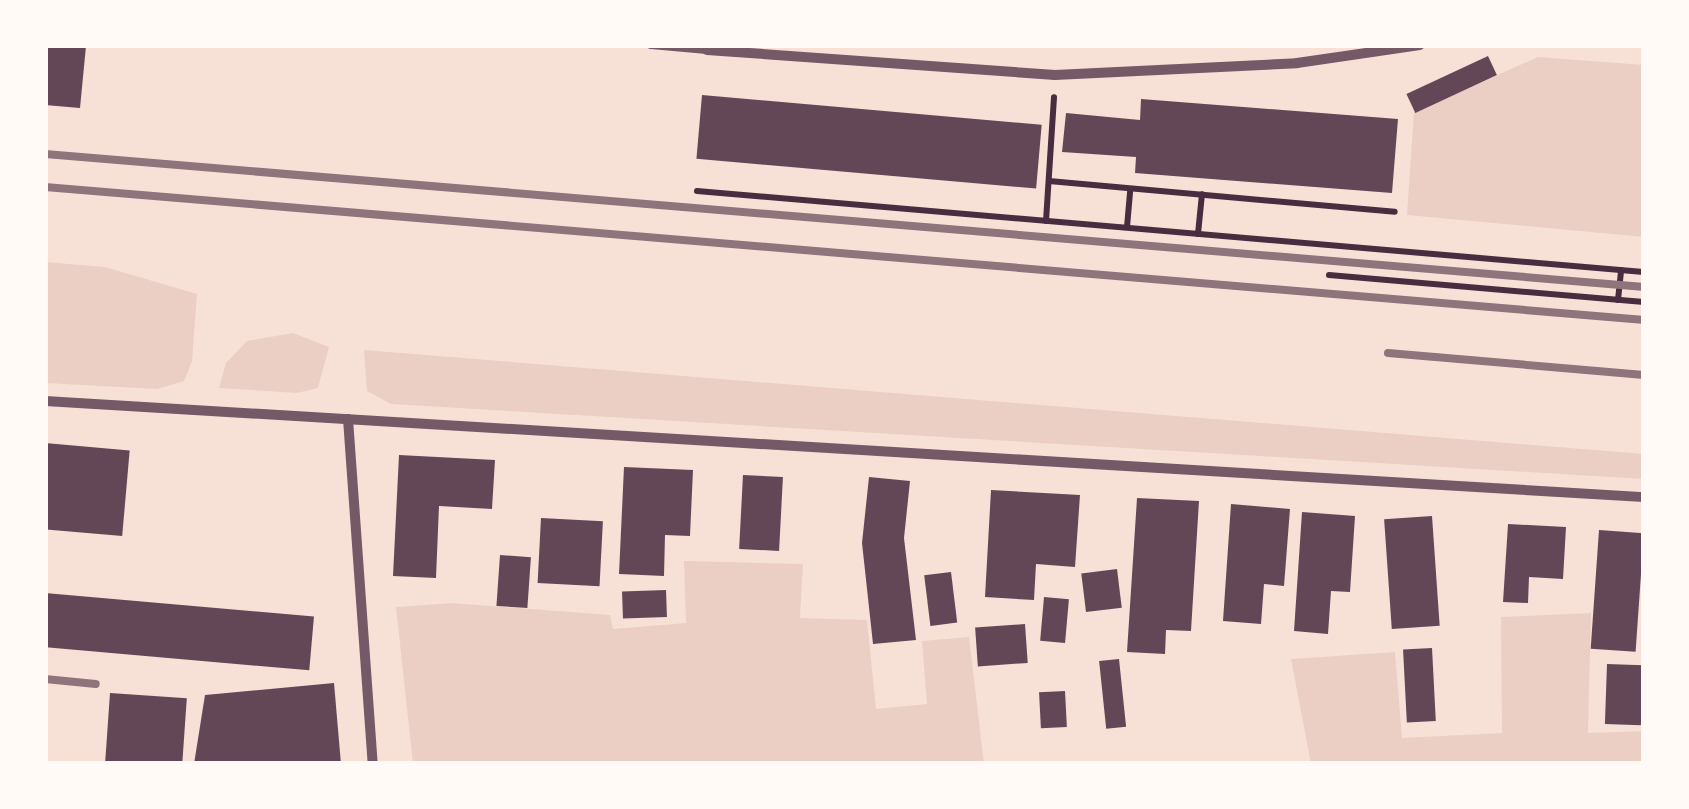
<!DOCTYPE html>
<html>
<head>
<meta charset="utf-8">
<style>
	body { margin:0 }
	#map { position:relative; width:1689px; height:809px; overflow:hidden; background:#f7e1d7; font-family:"Times New Roman",serif }
	div>[style] { position:absolute }
	.green>* { inset:0; background:#ebcfc5 }
	.building>* { inset:0; background:#644757; transform-origin:0 0 }
	.path>* { height:6px; margin:-3px; padding:0 3px; transform-origin:3px; border-radius:3px; background:#4a2c40 }
	.service>* { height:8px; margin:-4px; padding:0 4px; transform-origin:4px; border-radius:4px; background:#755966 }
	.minor>* { height:10px; margin:-5px; padding:0 5px; transform-origin:5px; border-radius:5px; background:#755966 }
	.rail>* { height:8px; margin:-4px; padding:0 4px; transform-origin:4px; border-radius:4px; background:#8f747c }
	span { translate:-50% -50%; white-space:nowrap; text-align:center; line-height:1.15; -webkit-text-stroke:10px #fffaf5; paint-order:stroke }
	.frame { position:absolute; inset:0; border:48px solid #fffaf5; pointer-events:none }
</style>
</head>
<body>
<div id="map">
	<div class="green">
		<i style="clip-path:polygon(1538px 57px,1644px 65px,1644px 237px,1407px 215px,1414px 112px)"></i>
		<i style="clip-path:polygon(45px 262px,105px 267px,197px 294px,192px 361px,184px 381px,157px 389px,45px 383px)"></i>
		<i style="clip-path:polygon(293px 333px,329px 347px,318px 388px,297px 393px,219px 388px,226px 363px,247px 341px)"></i>
		<i style="clip-path:polygon(364px 350px,1644px 454px,1644px 479px,391px 404px,367px 391px)"></i>
		<i style="clip-path:polygon(684px 561px,803px 564px,800px 618px,867px 620px,876px 709px,927px 704px,922px 641px,969px 637px,984px 764px,413px 764px,396px 607px,452px 603px,610px 615px,613px 629px,686px 623px)"></i>
		<i style="clip-path:polygon(1591px 613px,1588px 733px,1644px 731px,1644px 764px,1311px 764px,1291px 659px,1395px 652px,1402px 738px,1502px 733px,1501px 617px)"></i>
	</div>
	<div class="building">
		<i style="clip-path:polygon(45px 45px,86px 46px,80px 108px,45px 105px)"></i>
		<i style="left:1488px;top:56px;width:21px;height:90px;rotate:65deg"></i>
		<i style="left:702px;top:95px;width:341px;height:64px;rotate:5deg"></i>
		<i style="clip-path:polygon(1141px 99px,1398px 119px,1392px 193px,1135px 173px,1136px 157px,1062px 152px,1066px 113px,1140px 120px)"></i>
		<i style="left:45px;top:443px;width:85px;height:86px;rotate:5deg"></i>
		<i style="clip-path:polygon(399px 455px,495px 460px,492px 509px,439px 506px,436px 578px,393px 576px)"></i>
		<i style="clip-path:polygon(624px 467px,693px 470px,690px 536px,665px 535px,664px 576px,619px 574px)"></i>
		<i style="left:743px;top:475px;width:40px;height:74px;rotate:3deg"></i>
		<i style="clip-path:polygon(869px 477px,910px 481px,904px 538px,916px 640px,873px 644px,862px 543px)"></i>
		<i style="clip-path:polygon(991px 490px,1080px 495px,1075px 567px,1036px 564px,1034px 600px,985px 597px)"></i>
		<i style="clip-path:polygon(1137px 498px,1199px 501px,1191px 631px,1166px 630px,1165px 654px,1127px 652px)"></i>
		<i style="clip-path:polygon(1231px 504px,1290px 509px,1284px 586px,1264px 584px,1261px 624px,1223px 621px)"></i>
		<i style="clip-path:polygon(1302px 512px,1355px 516px,1350px 592px,1331px 591px,1328px 634px,1294px 631px)"></i>
		<i style="left:1432px;top:516px;width:110px;height:48px;rotate:86deg"></i>
		<i style="left:541px;top:518px;width:62px;height:65px;rotate:3deg"></i>
		<i style="clip-path:polygon(1508px 524px,1566px 527px,1563px 579px,1529px 577px,1528px 603px,1503px 602px)"></i>
		<i style="left:1599px;top:530px;width:45px;height:119px;rotate:4deg"></i>
		<i style="left:500px;top:555px;width:31px;height:51px;rotate:4deg"></i>
		<i style="left:1117px;top:569px;width:39px;height:36px;rotate:83deg"></i>
		<i style="left:951px;top:572px;width:51px;height:27px;rotate:83deg"></i>
		<i style="left:666px;top:590px;width:27px;height:44px;rotate:88deg"></i>
		<i style="left:45px;top:593px;width:270px;height:54px;rotate:5deg"></i>
		<i style="left:1044px;top:597px;width:25px;height:44px;rotate:5deg"></i>
		<i style="left:1025px;top:624px;width:39px;height:50px;rotate:86deg"></i>
		<i style="left:1432px;top:648px;width:73px;height:29px;rotate:87deg"></i>
		<i style="left:1119px;top:659px;width:68px;height:20px;rotate:84deg"></i>
		<i style="left:1607px;top:664px;width:36px;height:60px;rotate:2deg"></i>
		<i style="clip-path:polygon(334px 683px,341px 764px,194px 764px,205px 695px)"></i>
		<i style="left:1065px;top:691px;width:36px;height:26px;rotate:87deg"></i>
		<i style="left:110px;top:693px;width:77px;height:71px;rotate:4deg"></i>
	</div>
	<div class="path">
		<i style="left:1049px;top:181px;width:347px;rotate:5.1deg"></i>
		<i style="left:697px;top:191px;width:950px;rotate:4.89deg"></i>
		<i style="left:1046px;top:221px;width:124px;rotate:-86.3deg"></i>
		<i style="left:1127px;top:227px;width:38px;rotate:-85deg"></i>
		<i style="left:1198px;top:234px;width:40px;rotate:-84.3deg"></i>
		<i style="left:1329px;top:275px;width:316px;rotate:4.9deg"></i>
		<i style="left:1618px;top:300px;width:30px;rotate:-84deg"></i>
	</div>
	<div class="service">
		<i style="left:651px;top:45px;width:56px;rotate:5.1deg"></i>
	</div>
	<div class="minor">
		<i style="left:707px;top:50px;width:349px;rotate:4.1deg"></i>
		<i style="left:1055px;top:75px;width:242px;rotate:-2.8deg"></i>
		<i style="left:1297px;top:63px;width:124px;rotate:-8.3deg"></i>
		<i style="left:45px;top:401px;width:1602px;rotate:3.44deg"></i>
		<i style="left:348px;top:419px;width:346px;rotate:85.9deg"></i>
	</div>
	<div class="rail">
		<i style="left:45px;top:154px;width:1605px;rotate:4.75deg"></i>
		<i style="left:45px;top:187px;width:1605px;rotate:4.75deg"></i>
		<i style="left:1388px;top:353px;width:257px;rotate:4.9deg"></i>
		<i style="left:45px;top:679px;width:51px;rotate:5.6deg"></i>
	</div>
	<div class="frame"></div>
</div>
</body>
</html>
